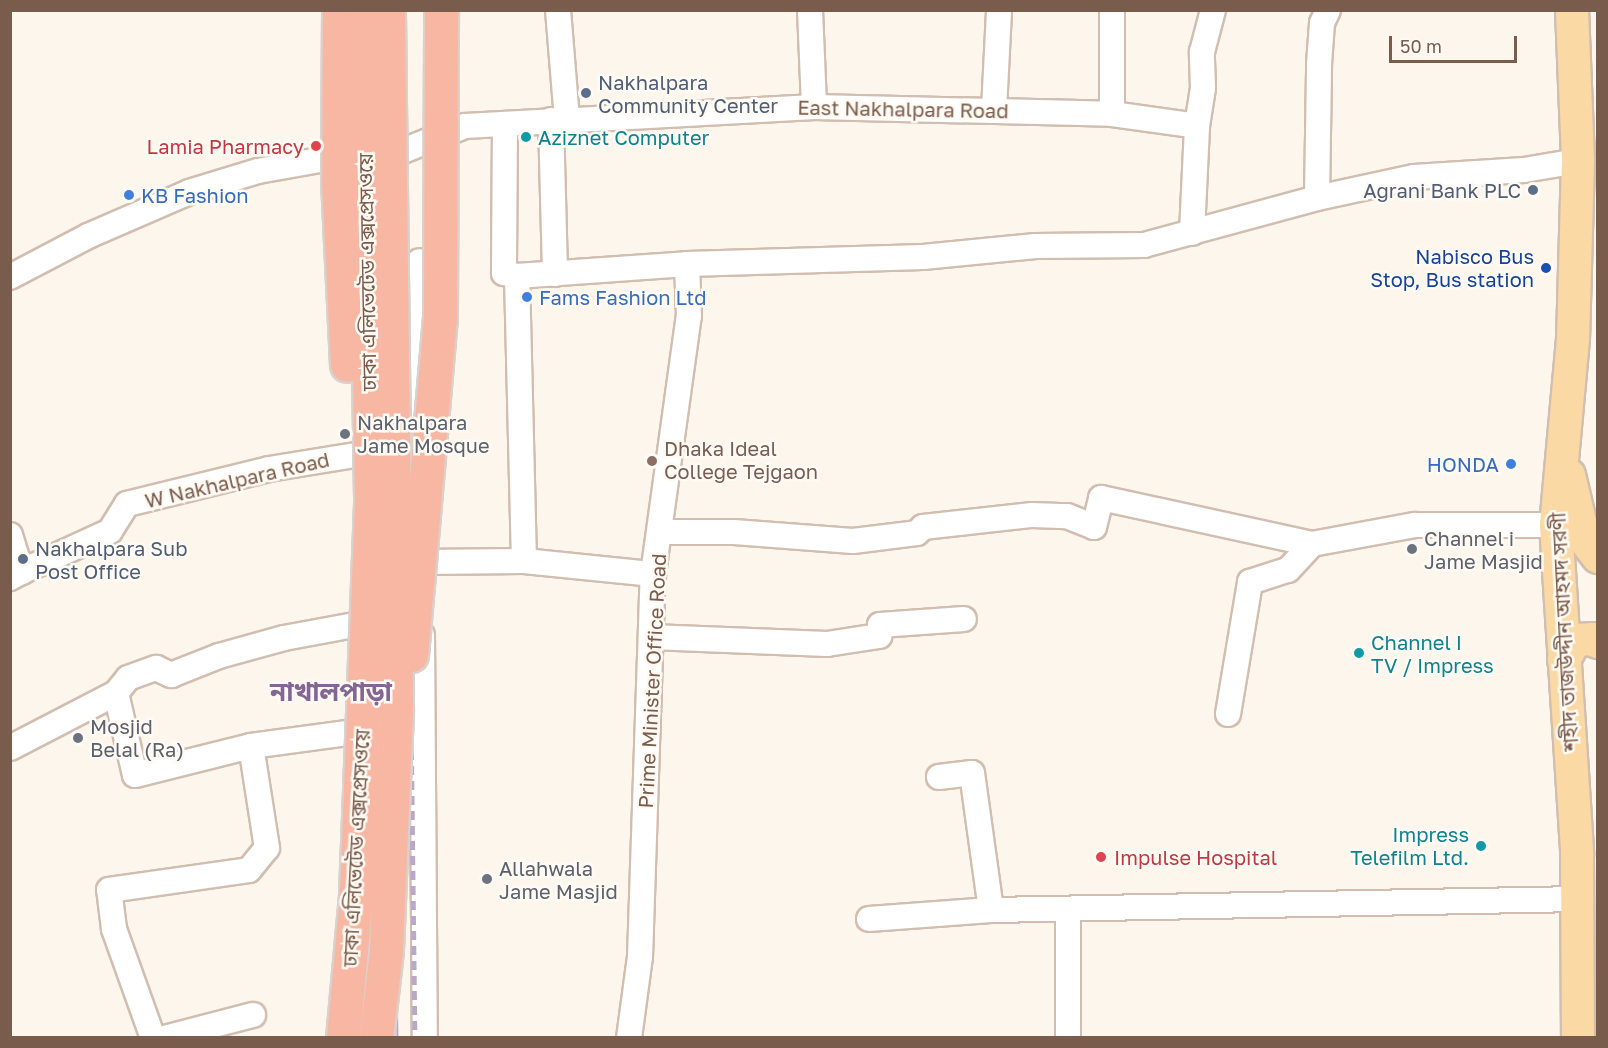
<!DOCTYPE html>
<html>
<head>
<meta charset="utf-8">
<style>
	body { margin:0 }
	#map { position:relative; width:1608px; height:1048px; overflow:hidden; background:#fdf6ec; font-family:"Golos Text","Noto Sans Bengali",sans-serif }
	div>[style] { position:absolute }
	.roads { filter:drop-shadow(2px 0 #d1beb0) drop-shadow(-2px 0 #d1beb0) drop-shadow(0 2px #d1beb0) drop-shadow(0 -2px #d1beb0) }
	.minor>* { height:24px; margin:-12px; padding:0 12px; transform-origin:12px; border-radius:12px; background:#fff }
	.major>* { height:32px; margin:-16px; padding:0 16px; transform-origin:16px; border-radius:16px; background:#fbd9a5 }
	.tram>* { height:1.5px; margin:-0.75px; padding:0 0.75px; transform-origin:0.75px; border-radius:0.75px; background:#b9a8c9 }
	.rail>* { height:4.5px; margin-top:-2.25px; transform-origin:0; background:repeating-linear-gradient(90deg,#b9a8c9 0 9px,transparent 0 15px) }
	.bridges { filter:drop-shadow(2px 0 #dad1cd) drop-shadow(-2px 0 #dad1cd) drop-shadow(0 2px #dad1cd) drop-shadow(0 -2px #dad1cd) }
	.highway-bridge>* { height:33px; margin:-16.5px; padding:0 16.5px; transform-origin:16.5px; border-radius:16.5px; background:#f7b7a3 }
	.dots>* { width:16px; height:16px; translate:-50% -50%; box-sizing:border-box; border:3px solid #fffaf3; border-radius:50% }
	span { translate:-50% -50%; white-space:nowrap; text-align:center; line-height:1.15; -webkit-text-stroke:5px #fffaf3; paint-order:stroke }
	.service-label { font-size:20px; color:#4e5e75 }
	.left { translate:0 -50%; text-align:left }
	.right { translate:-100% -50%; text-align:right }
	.street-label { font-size:20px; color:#7a5c4d }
	.culture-label { font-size:20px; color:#0d838f }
	.health-label { font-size:20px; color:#be3a42 }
	.shop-label { font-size:20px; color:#366cbe }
	.transit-label { font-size:20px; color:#164399 }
	.worship-label { font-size:20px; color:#5b616d }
	.education-label { font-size:20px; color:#785e54 }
	.district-label { font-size:26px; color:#846695; font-weight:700 }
	.frame { position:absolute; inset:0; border:12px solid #7a5c4d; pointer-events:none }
	.scale { position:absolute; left:1389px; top:36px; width:128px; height:27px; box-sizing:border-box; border:3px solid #7a5c4d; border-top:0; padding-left:8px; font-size:18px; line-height:21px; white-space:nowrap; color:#7a5c4d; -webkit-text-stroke:4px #fffaf3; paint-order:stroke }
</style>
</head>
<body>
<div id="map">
	<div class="roads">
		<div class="minor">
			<i style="left:558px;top:10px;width:109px;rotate:85.3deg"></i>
			<i style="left:810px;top:10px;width:97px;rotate:87.6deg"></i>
			<i style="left:994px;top:110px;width:100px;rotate:-87.1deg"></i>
			<i style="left:1112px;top:114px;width:104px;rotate:-90deg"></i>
			<i style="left:551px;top:120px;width:154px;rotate:88.5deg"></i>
			<i style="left:505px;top:124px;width:149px;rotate:90.4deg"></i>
			<i style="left:504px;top:273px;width:13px;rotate:13deg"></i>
			<i style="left:517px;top:276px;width:170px;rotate:-4deg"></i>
			<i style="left:687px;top:264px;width:236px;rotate:-1.7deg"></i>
			<i style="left:923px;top:257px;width:113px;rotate:-5.6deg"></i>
			<i style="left:1035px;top:246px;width:109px;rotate:-0.5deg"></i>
			<i style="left:1144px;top:245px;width:179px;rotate:-15.2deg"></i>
			<i style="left:1317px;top:198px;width:99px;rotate:-12.2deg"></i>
			<i style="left:1414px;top:177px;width:110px;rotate:-3.6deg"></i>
			<i style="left:1524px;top:170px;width:55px;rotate:-9.5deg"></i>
			<i style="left:1317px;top:198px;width:134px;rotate:-89.1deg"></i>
			<i style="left:1319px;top:64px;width:41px;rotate:-85.8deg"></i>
			<i style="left:1322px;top:23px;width:14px;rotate:-65deg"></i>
			<i style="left:1192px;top:233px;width:107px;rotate:-87.3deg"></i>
			<i style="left:1197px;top:126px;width:38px;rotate:-81deg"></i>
			<i style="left:1203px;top:88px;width:36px;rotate:-92deg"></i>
			<i style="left:1202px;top:52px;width:43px;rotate:-75.3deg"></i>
			<i style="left:517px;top:276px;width:285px;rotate:88.6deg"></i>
			<i style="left:10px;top:277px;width:88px;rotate:-27.7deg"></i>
			<i style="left:88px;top:236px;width:110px;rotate:-23.5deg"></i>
			<i style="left:189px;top:192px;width:72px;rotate:-16.9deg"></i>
			<i style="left:258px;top:171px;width:73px;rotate:-10.2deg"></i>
			<i style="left:330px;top:158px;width:68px;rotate:-4.2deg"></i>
			<i style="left:398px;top:153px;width:72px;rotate:-21.9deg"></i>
			<i style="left:465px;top:126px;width:350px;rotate:-3.1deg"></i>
			<i style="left:814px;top:107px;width:298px;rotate:1.3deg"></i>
			<i style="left:1112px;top:114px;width:86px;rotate:8deg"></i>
			<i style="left:414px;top:465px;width:88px;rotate:-90.7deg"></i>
			<i style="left:413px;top:377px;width:116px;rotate:-87deg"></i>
			<i style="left:661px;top:532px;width:73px"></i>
			<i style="left:734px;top:532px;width:119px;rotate:4.3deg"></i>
			<i style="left:853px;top:541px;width:64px;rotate:-7.1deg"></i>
			<i style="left:917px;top:533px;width:8px;rotate:-45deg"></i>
			<i style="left:923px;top:527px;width:110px;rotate:-6.3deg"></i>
			<i style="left:1032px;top:515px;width:35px;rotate:2deg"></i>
			<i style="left:1067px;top:516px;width:29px;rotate:22deg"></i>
			<i style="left:1094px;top:527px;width:30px;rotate:-76deg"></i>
			<i style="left:1101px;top:498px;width:216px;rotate:12.3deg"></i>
			<i style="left:10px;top:535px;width:39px;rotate:73deg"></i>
			<i style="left:21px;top:572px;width:13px;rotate:151deg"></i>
			<i style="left:419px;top:562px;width:105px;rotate:-0.5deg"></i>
			<i style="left:524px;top:561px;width:130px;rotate:5.8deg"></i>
			<i style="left:21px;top:572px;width:98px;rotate:-24.7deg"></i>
			<i style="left:110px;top:531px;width:32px;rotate:-58deg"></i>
			<i style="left:127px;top:504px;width:146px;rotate:-13.8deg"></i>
			<i style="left:269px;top:469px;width:100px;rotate:-9.2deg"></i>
			<i style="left:422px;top:635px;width:403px;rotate:89.6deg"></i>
			<i style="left:651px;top:637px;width:176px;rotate:2.3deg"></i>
			<i style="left:827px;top:644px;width:53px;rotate:-8.7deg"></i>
			<i style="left:879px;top:636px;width:11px;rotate:-85deg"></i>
			<i style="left:880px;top:625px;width:84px;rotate:-4.1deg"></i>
			<i style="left:116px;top:693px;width:84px;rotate:77deg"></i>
			<i style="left:135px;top:775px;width:120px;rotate:-14deg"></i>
			<i style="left:251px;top:746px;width:127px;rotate:-7.7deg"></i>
			<i style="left:1228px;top:714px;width:134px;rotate:-80.5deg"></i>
			<i style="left:1250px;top:582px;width:40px;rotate:-18deg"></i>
			<i style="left:1288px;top:570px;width:35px;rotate:-47deg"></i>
			<i style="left:1312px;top:544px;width:105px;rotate:-10.5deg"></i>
			<i style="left:1415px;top:525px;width:141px"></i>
			<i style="left:10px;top:748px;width:119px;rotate:-27.4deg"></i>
			<i style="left:116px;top:693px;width:19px;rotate:-51deg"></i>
			<i style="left:128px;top:678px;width:30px;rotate:-20deg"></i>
			<i style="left:156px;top:668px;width:17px;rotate:25deg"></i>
			<i style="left:171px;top:675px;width:52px;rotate:-21.6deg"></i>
			<i style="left:219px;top:656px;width:67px;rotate:-15.5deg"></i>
			<i style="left:284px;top:638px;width:99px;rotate:-10.5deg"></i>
			<i style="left:939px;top:777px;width:33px;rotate:-7deg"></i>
			<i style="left:972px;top:773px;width:138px;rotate:82.1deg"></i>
			<i style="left:1068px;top:909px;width:129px;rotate:90deg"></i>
			<i style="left:869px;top:919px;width:122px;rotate:-4.2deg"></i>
			<i style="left:991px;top:910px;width:587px;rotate:-1.07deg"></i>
			<i style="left:153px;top:1038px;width:116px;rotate:-109.7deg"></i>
			<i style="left:114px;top:929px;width:39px;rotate:-97deg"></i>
			<i style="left:109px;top:890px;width:141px;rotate:-8.1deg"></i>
			<i style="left:249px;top:870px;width:28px;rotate:-51deg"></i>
			<i style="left:267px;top:848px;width:103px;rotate:-98.9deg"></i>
			<i style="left:164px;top:1038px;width:92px;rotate:-14.5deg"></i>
			<i style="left:629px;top:1038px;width:82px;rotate:-82.3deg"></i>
			<i style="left:640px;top:957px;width:383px;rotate:-88.1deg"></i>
			<i style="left:653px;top:574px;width:260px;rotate:-82.1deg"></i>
			<i style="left:689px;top:316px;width:52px;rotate:-92.2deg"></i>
		</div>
		<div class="major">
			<i style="left:1572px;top:10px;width:151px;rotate:87.7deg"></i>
			<i style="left:1578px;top:161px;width:178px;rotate:91.6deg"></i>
			<i style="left:1573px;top:339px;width:187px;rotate:95.2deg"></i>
			<i style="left:1556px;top:525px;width:330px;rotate:86.3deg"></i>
			<i style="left:1577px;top:854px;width:184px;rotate:89.7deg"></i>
			<i style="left:1569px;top:475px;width:66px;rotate:76.8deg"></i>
			<i style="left:1584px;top:539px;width:23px;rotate:52deg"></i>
			<i style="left:1564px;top:660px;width:23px;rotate:-61deg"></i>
			<i style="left:1575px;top:640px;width:17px;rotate:-3deg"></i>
			<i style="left:1592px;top:639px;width:7px;rotate:27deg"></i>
		</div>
	</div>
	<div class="tram">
		<i style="left:385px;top:10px;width:1028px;rotate:89.28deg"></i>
	</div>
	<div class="rail">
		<i style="left:399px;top:10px;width:143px;rotate:90.4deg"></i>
		<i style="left:398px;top:153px;width:463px;rotate:88.5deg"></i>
		<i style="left:410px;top:616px;width:422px;rotate:89.3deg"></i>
	</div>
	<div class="bridges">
		<div class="highway-bridge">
			<i style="left:339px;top:10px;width:171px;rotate:90.3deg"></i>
			<i style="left:338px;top:181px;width:184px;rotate:87.2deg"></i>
			<i style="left:411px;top:655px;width:337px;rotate:-85.1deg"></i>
			<i style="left:440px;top:319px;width:309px;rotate:-89.8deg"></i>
			<i style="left:343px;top:1038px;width:145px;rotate:-84.8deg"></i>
			<i style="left:356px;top:894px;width:397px;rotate:-87.8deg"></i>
			<i style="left:371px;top:497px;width:487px;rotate:-90.9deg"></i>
			<i style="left:376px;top:1038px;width:89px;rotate:-83.5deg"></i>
			<i style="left:386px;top:950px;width:242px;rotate:-87.6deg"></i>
			<i style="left:396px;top:708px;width:698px;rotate:-90.66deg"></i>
		</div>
	</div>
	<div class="dots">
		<i style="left:586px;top:93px;background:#5c6f8a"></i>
		<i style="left:526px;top:137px;background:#0f9aa8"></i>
		<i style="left:316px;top:146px;background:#e0444e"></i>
		<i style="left:1533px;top:190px;background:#5c6f8a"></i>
		<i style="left:129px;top:195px;background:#3f7fe0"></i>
		<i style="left:1546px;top:268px;background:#1a4fb4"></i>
		<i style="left:527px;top:297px;background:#3f7fe0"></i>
		<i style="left:345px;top:434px;background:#6b7280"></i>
		<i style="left:652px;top:461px;background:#8d6e63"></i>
		<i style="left:1511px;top:464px;background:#3f7fe0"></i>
		<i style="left:1412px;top:549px;background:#6b7280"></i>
		<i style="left:23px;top:559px;background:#5c6f8a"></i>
		<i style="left:1359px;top:653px;background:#0f9aa8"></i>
		<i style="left:78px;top:738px;background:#6b7280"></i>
		<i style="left:1481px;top:846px;background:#0f9aa8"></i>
		<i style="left:1101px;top:857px;background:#e0444e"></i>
		<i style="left:487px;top:879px;background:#6b7280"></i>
	</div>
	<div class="service-label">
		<span class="left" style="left:598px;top:94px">Nakhalpara<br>Community Center</span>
		<span class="right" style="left:1521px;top:190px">Agrani Bank PLC</span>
		<span class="left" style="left:35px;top:560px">Nakhalpara Sub<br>Post Office</span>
	</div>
	<div class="street-label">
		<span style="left:903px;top:109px;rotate:1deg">East Nakhalpara Road</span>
		<span style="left:367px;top:272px;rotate:-91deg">ঢাকা এলিভেটেড এক্সপ্রেসওয়ে</span>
		<span style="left:237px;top:480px;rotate:-13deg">W Nakhalpara Road</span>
		<span style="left:1564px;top:632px;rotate:-93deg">শহীদ তাজউদ্দীন আহমদ সরণী</span>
		<span style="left:652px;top:681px;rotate:-87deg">Prime Minister Office Road</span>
		<span style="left:356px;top:848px;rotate:-87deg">ঢাকা এলিভেটেড এক্সপ্রেসওয়ে</span>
	</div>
	<div class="culture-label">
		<span class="left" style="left:538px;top:137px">Aziznet Computer</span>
		<span class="left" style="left:1371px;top:654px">Channel I<br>TV / Impress</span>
		<span class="right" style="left:1469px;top:846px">Impress<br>Telefilm Ltd.</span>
	</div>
	<div class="health-label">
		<span class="right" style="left:304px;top:146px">Lamia Pharmacy</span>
		<span class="left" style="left:1114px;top:857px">Impulse Hospital</span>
	</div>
	<div class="shop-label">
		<span class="left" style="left:141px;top:195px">KB Fashion</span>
		<span class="left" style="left:539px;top:297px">Fams Fashion Ltd</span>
		<span class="right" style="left:1499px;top:464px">HONDA</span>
	</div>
	<div class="transit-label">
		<span class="right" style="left:1534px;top:268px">Nabisco Bus<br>Stop, Bus station</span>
	</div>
	<div class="worship-label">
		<span class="left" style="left:357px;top:434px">Nakhalpara<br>Jame Mosque</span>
		<span class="left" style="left:1424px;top:550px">Channel i<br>Jame Masjid</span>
		<span class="left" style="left:90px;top:738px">Mosjid<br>Belal (Ra)</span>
		<span class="left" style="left:499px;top:880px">Allahwala<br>Jame Masjid</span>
	</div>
	<div class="education-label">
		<span class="left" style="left:664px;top:460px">Dhaka Ideal<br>College Tejgaon</span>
	</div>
	<div class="district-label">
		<span style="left:331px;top:692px">নাখালপাড়া</span>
	</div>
	<div class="frame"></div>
	<div class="scale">50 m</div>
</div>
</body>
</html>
